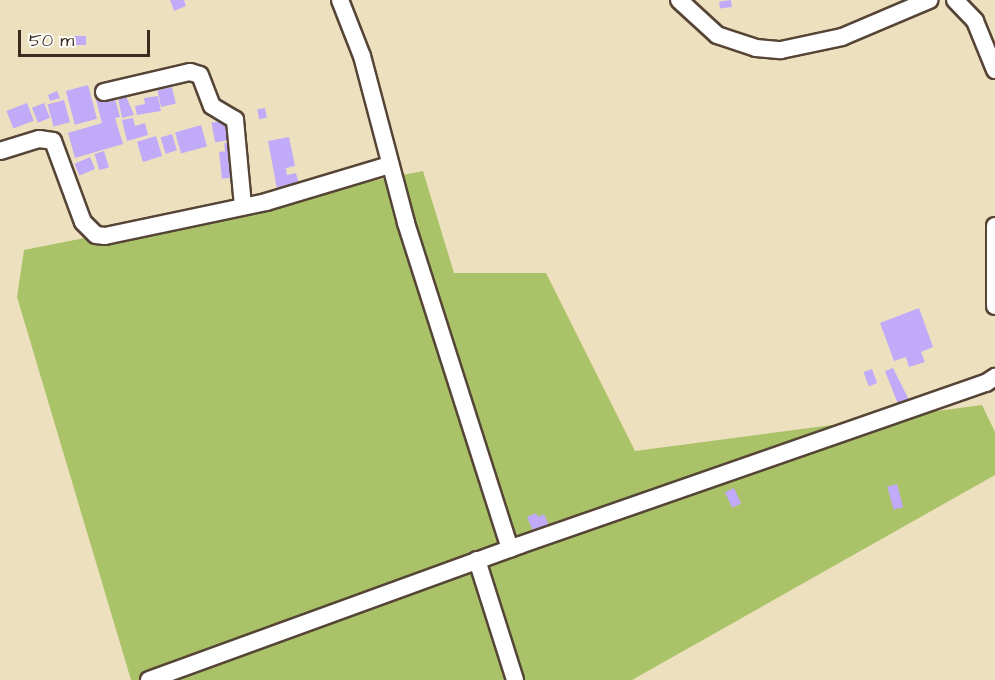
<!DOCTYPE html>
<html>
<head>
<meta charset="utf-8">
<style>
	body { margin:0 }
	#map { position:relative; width:995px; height:680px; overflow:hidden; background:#ede0bf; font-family:"Architects Daughter",sans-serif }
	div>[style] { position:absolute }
	.green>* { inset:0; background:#aac369 }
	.building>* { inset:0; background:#c1abf8; transform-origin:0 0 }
	.roads { filter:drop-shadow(2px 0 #564536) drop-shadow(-2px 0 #564536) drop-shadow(0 2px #564536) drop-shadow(0 -2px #564536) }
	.street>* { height:16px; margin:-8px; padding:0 8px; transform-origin:8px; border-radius:8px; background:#fff }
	span { translate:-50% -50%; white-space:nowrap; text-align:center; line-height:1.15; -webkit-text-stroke:5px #fdfcf7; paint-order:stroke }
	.scale { position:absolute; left:18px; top:30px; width:132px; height:27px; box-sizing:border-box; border:3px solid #3b2a1e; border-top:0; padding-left:8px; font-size:18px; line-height:21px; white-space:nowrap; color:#3b2a1e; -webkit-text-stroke:4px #fdfcf7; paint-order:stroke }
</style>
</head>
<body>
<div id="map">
	<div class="green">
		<i style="clip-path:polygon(423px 171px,454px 273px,546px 273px,635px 451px,982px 405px,995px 432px,995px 475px,632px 680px,131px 680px,17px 297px,24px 250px)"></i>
	</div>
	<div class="building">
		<i style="clip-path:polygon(170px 0,184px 0,186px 6px,174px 11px)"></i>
		<i style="left:731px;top:0;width:7px;height:12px;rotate:82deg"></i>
		<i style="left:74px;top:36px;width:12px;height:9px"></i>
		<i style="left:88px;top:85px;width:35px;height:23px;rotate:75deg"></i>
		<i style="left:172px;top:87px;width:17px;height:15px;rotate:77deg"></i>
		<i style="clip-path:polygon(57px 91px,60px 98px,50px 101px,48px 95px)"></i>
		<i style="clip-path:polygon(114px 95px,120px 117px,115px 118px,123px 144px,75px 158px,68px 133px,102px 123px,96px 100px)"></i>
		<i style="clip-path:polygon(126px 96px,134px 115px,122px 118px,118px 98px)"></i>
		<i style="clip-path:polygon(158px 96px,161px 111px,137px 115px,135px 106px,145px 104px,144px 98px)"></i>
		<i style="left:64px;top:100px;width:23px;height:17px;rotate:75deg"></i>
		<i style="left:27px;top:103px;width:19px;height:22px;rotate:69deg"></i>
		<i style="left:44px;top:103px;width:16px;height:13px;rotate:68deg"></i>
		<i style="left:265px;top:108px;width:10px;height:8px;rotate:79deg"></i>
		<i style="clip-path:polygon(133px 118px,135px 126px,145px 123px,148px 135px,127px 141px,122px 120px)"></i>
		<i style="left:231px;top:119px;width:20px;height:20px;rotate:79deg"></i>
		<i style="left:201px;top:125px;width:22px;height:27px;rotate:74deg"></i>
		<i style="left:172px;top:134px;width:17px;height:12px;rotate:73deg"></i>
		<i style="left:156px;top:136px;width:21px;height:20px;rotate:73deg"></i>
		<i style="clip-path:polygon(289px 137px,295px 166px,286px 168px,287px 175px,296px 173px,299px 185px,277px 189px,268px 141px)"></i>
		<i style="left:235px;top:142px;width:8px;height:11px;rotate:83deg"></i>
		<i style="left:237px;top:150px;width:27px;height:18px;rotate:84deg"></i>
		<i style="left:104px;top:151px;width:17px;height:10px;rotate:73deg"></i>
		<i style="left:90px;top:157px;width:13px;height:17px;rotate:67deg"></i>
		<i style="clip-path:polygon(919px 308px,933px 347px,921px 352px,925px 362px,909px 367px,906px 357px,894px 361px,880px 323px)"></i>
		<i style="clip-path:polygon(893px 368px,909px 400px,898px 404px,885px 371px)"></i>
		<i style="left:872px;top:369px;width:15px;height:9px;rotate:70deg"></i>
		<i style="left:897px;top:484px;width:24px;height:10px;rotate:75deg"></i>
		<i style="left:734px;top:488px;width:17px;height:10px;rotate:65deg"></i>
		<i style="clip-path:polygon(536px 513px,538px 517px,544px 514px,550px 528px,540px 533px,538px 529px,533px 531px,527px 517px)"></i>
	</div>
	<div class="roads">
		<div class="street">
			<i style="left:340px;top:0;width:60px;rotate:68.6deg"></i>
			<i style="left:362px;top:56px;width:173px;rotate:75.2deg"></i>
			<i style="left:406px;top:223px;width:342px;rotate:72.3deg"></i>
			<i style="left:679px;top:0;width:52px;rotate:42.6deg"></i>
			<i style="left:717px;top:35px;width:41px;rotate:18.4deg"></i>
			<i style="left:756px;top:48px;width:25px;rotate:5deg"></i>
			<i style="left:781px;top:50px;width:62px;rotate:-12deg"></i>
			<i style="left:842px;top:37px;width:95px;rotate:-23deg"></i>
			<i style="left:955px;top:0;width:29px;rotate:46deg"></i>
			<i style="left:975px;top:21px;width:53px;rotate:67.8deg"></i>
			<i style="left:104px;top:92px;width:88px;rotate:-13.1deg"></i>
			<i style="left:190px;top:72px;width:10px;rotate:17deg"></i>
			<i style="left:200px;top:75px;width:33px;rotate:69deg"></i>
			<i style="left:212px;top:106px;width:27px;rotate:31deg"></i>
			<i style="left:235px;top:120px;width:86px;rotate:84.7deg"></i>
			<i style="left:0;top:151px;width:41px;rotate:-17.1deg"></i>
			<i style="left:39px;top:139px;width:14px;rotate:8deg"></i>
			<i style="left:53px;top:141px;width:86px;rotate:69.7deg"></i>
			<i style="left:83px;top:222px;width:18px;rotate:45deg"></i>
			<i style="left:96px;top:235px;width:9px;rotate:6deg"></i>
			<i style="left:105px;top:236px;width:165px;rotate:-11.9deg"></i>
			<i style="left:266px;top:202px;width:128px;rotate:-16.7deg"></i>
			<i style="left:995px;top:226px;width:80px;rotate:90deg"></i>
			<i style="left:477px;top:560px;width:126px;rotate:72.4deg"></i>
			<i style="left:149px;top:680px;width:395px;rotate:-20deg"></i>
			<i style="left:520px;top:545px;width:493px;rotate:-19.2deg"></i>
			<i style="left:986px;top:383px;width:11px;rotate:-34deg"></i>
		</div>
	</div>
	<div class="scale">50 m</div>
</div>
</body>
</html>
